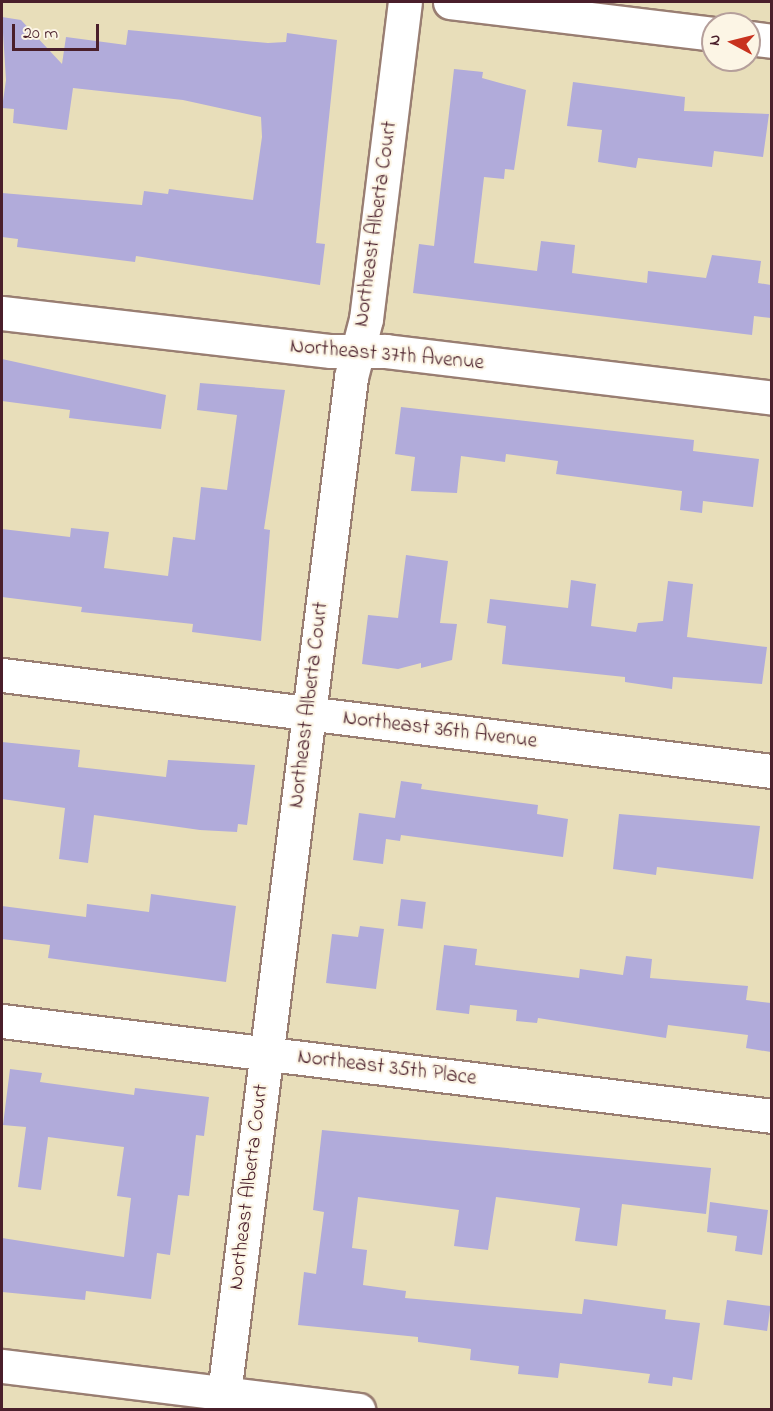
<!DOCTYPE html>
<html>
<head>
<meta charset="utf-8">
<style>
	body { margin:0 }
	#map { position:relative; width:773px; height:1411px; overflow:hidden; background:#e8deba; font-family:"Indie Flower",sans-serif }
	div>[style] { position:absolute }
	.building>* { inset:0; background:#b1abda; transform-origin:0 0 }
	.roads { filter:drop-shadow(2px 0 #997e72) drop-shadow(-2px 0 #997e72) drop-shadow(0 2px #997e72) drop-shadow(0 -2px #997e72) }
	.minor>* { height:33px; margin:-16.5px; padding:0 16.5px; transform-origin:16.5px; border-radius:16.5px; background:#fff }
	span { translate:-50% -50%; white-space:nowrap; text-align:center; line-height:1.15; -webkit-text-stroke:4.5px #fcf5e5; paint-order:stroke }
	.street-label { font-size:21px; color:#4a1f2b }
	.frame { position:absolute; inset:0; border:3px solid #4a1f2b; pointer-events:none }
	.north { position:absolute; left:701px; top:12px; width:60px; height:60px; box-sizing:border-box; background:#fcf5e5; border:2px solid #b59f9b; border-radius:50%; rotate:277deg; font-size:16px; font-weight:700; line-height:24px; text-align:center; color:#4a1f2b }
	.north::after { content:''; display:block; margin:auto; width:21px; height:27px; background:#c8321e; clip-path:polygon(50% 0,100% 100%,50% 72%,0 100%) }
	.scale { position:absolute; left:12px; top:24px; width:87px; height:27px; box-sizing:border-box; border:3px solid #4a1f2b; border-top:0; padding-left:8px; font-size:18px; line-height:21px; white-space:nowrap; color:#4a1f2b; -webkit-text-stroke:4px #fcf5e5; paint-order:stroke }
</style>
</head>
<body>
<div id="map">
	<div class="building">
		<i style="clip-path:polygon(2px 17px,21px 20px,62px 64px,66px 37px,126px 45px,128px 30px,268px 43px,286px 42px,287px 33px,337px 40px,316px 243px,325px 244px,320px 285px,136px 256px,135px 262px,17px 247px,18px 239px,2px 237px,2px 193px,142px 205px,144px 191px,168px 194px,169px 189px,253px 200px,262px 137px,261px 117px,183px 100px,73px 88px,67px 130px,13px 123px,14px 109px,2px 108px,6px 80px)"></i>
		<i style="clip-path:polygon(454px 69px,483px 72px,482px 78px,526px 90px,514px 170px,505px 169px,504px 179px,484px 177px,474px 263px,537px 271px,541px 241px,575px 245px,572px 273px,647px 283px,648px 271px,706px 278px,712px 255px,761px 261px,758px 283px,771px 285px,771px 318px,754px 316px,752px 335px,413px 293px,419px 244px,434px 246px)"></i>
		<i style="clip-path:polygon(573px 82px,685px 97px,684px 111px,769px 114px,763px 157px,714px 151px,712px 167px,638px 158px,636px 168px,598px 162px,602px 130px,567px 126px)"></i>
		<i style="clip-path:polygon(2px 359px,166px 395px,161px 429px,69px 418px,70px 410px,2px 401px)"></i>
		<i style="clip-path:polygon(200px 383px,285px 390px,264px 529px,270px 530px,261px 641px,192px 632px,193px 624px,81px 612px,82px 607px,2px 597px,2px 529px,70px 537px,71px 528px,109px 532px,104px 568px,168px 576px,173px 537px,195px 540px,201px 487px,227px 490px,237px 415px,197px 410px)"></i>
		<i style="clip-path:polygon(401px 407px,694px 440px,693px 451px,759px 459px,753px 507px,703px 501px,702px 513px,680px 510px,682px 491px,556px 474px,558px 461px,506px 454px,505px 462px,461px 456px,457px 493px,411px 491px,415px 457px,395px 454px)"></i>
		<i style="clip-path:polygon(406px 555px,448px 561px,440px 623px,457px 624px,452px 660px,421px 668px,421px 663px,398px 669px,362px 664px,368px 615px,398px 618px)"></i>
		<i style="clip-path:polygon(571px 580px,596px 584px,591px 626px,636px 632px,638px 623px,663px 621px,668px 581px,693px 584px,687px 637px,767px 647px,762px 684px,673px 677px,672px 689px,625px 682px,625px 677px,502px 664px,506px 626px,487px 623px,490px 599px,568px 608px)"></i>
		<i style="clip-path:polygon(2px 742px,80px 750px,78px 767px,166px 777px,168px 760px,255px 765px,247px 825px,238px 824px,237px 832px,200px 830px,94px 815px,88px 863px,59px 859px,65px 808px,2px 799px)"></i>
		<i style="clip-path:polygon(401px 781px,422px 784px,421px 789px,538px 805px,537px 814px,568px 819px,563px 857px,401px 835px,400px 841px,386px 839px,383px 864px,353px 860px,359px 813px,395px 818px)"></i>
		<i style="clip-path:polygon(619px 814px,760px 826px,753px 879px,657px 867px,656px 875px,613px 869px)"></i>
		<i style="clip-path:polygon(151px 894px,236px 906px,226px 982px,48px 958px,50px 945px,2px 939px,2px 906px,86px 917px,87px 904px,149px 912px)"></i>
		<i style="left:401px;top:899px;width:25px;height:27px;rotate:7deg"></i>
		<i style="clip-path:polygon(360px 926px,384px 929px,376px 989px,326px 983px,332px 934px,358px 937px)"></i>
		<i style="clip-path:polygon(444px 945px,477px 949px,475px 965px,579px 978px,580px 969px,623px 975px,626px 956px,652px 959px,650px 978px,748px 986px,746px 1000px,771px 1003px,771px 1052px,746px 1048px,748px 1035px,668px 1025px,666px 1038px,538px 1018px,537px 1023px,516px 1021px,517px 1010px,470px 1005px,469px 1014px,436px 1010px)"></i>
		<i style="clip-path:polygon(10px 1069px,42px 1073px,40px 1082px,134px 1095px,135px 1088px,209px 1097px,204px 1136px,196px 1135px,189px 1196px,178px 1195px,170px 1255px,157px 1253px,151px 1299px,86px 1291px,85px 1300px,2px 1292px,2px 1238px,124px 1257px,131px 1198px,117px 1196px,124px 1147px,48px 1137px,41px 1190px,18px 1187px,26px 1127px,3px 1125px)"></i>
		<i style="clip-path:polygon(322px 1130px,711px 1168px,706px 1214px,622px 1204px,617px 1246px,575px 1241px,580px 1208px,496px 1197px,488px 1250px,454px 1246px,459px 1210px,358px 1197px,352px 1248px,367px 1250px,363px 1285px,406px 1291px,405px 1298px,582px 1314px,584px 1299px,666px 1310px,665px 1319px,700px 1323px,692px 1380px,673px 1377px,672px 1386px,648px 1383px,650px 1374px,560px 1363px,558px 1378px,518px 1374px,519px 1366px,470px 1360px,471px 1349px,418px 1342px,418px 1337px,298px 1325px,304px 1272px,316px 1274px,324px 1212px,313px 1210px)"></i>
		<i style="clip-path:polygon(710px 1202px,768px 1210px,762px 1255px,735px 1251px,737px 1236px,707px 1232px)"></i>
		<i style="left:727px;top:1300px;width:44px;height:25px;rotate:8deg"></i>
	</div>
	<div class="roads">
		<div class="minor">
			<i style="left:450px;top:2px;width:265px;rotate:6.9deg"></i>
			<i style="left:749px;top:38px;width:23px;rotate:7deg"></i>
			<i style="left:2px;top:313px;width:331px;rotate:6.6deg"></i>
			<i style="left:331px;top:351px;width:55px"></i>
			<i style="left:386px;top:351px;width:389px;rotate:6.9deg"></i>
			<i style="left:2px;top:675px;width:776px;rotate:7.11deg"></i>
			<i style="left:2px;top:1021px;width:776px;rotate:7.03deg"></i>
			<i style="left:2px;top:1366px;width:359px;rotate:7deg"></i>
			<i style="left:222px;top:1410px;width:1041px;rotate:-82.88deg"></i>
			<i style="left:351px;top:377px;width:60px;rotate:-75.5deg"></i>
			<i style="left:366px;top:319px;width:319px;rotate:-83deg"></i>
		</div>
	</div>
	<div class="street-label">
		<span style="left:376px;top:224px;rotate:-82deg">Northeast Alberta Court</span>
		<span style="left:387px;top:355px;rotate:5deg">Northeast 37th Avenue</span>
		<span style="left:309px;top:705px;rotate:-83deg">Northeast Alberta Court</span>
		<span style="left:440px;top:730px;rotate:7deg">Northeast 36th Avenue</span>
		<span style="left:387px;top:1068px;rotate:7deg">Northeast 35th Place</span>
		<span style="left:249px;top:1187px;rotate:-83deg">Northeast Alberta Court</span>
	</div>
	<div class="frame"></div>
	<div class="north">N</div>
	<div class="scale">20 m</div>
</div>
</body>
</html>
